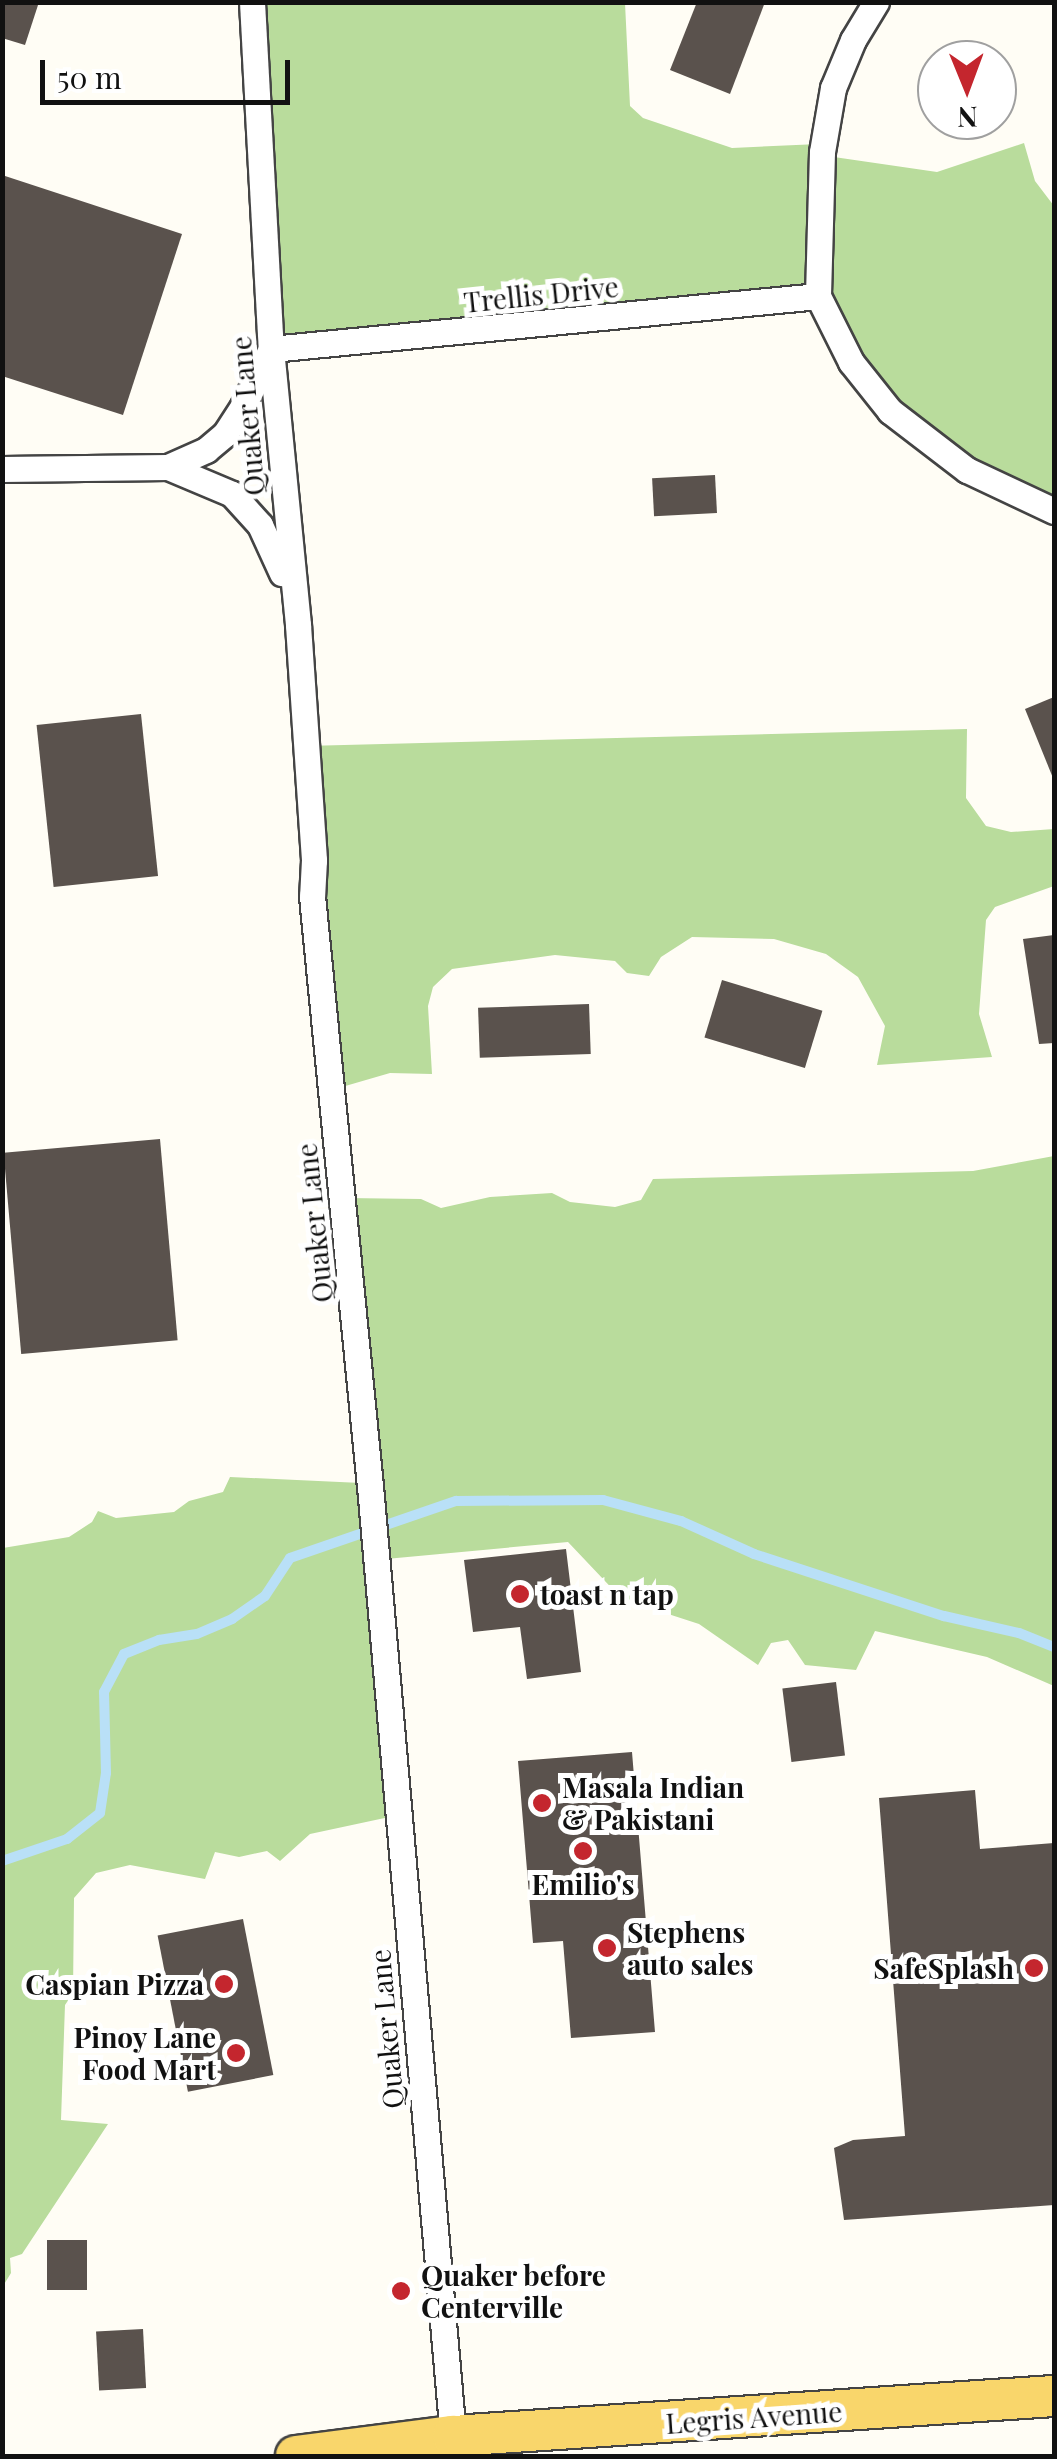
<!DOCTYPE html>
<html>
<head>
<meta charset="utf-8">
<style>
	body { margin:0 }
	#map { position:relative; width:1057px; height:2459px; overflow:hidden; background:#fffdf5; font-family:"Playfair Display",serif }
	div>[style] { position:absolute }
	.forest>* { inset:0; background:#b9dc9c }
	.stream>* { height:10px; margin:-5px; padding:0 5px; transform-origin:5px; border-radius:5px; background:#b9e0f7 }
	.building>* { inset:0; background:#5a524d; transform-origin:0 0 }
	.roads { filter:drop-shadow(2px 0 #444) drop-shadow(-2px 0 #444) drop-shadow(0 2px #444) drop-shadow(0 -2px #444) }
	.street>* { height:25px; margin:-12.5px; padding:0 12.5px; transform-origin:12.5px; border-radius:12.5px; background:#fff }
	.primary>* { height:40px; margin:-20px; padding:0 20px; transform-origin:20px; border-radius:20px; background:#f9d66b }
	.dots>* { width:28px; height:28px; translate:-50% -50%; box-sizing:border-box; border:5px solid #fff; border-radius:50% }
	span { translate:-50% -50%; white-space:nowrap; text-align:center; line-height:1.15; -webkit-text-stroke:10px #fff; paint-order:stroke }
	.street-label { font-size:28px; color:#111 }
	.poi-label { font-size:28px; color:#111; font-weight:700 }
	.left { translate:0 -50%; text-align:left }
	.right { translate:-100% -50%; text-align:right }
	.frame { position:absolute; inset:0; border:5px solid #111; pointer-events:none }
	.north { position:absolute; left:917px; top:40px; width:100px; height:100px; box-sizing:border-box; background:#fff; border:2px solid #a0a0a0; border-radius:50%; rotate:179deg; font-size:28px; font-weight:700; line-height:40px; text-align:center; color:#111 }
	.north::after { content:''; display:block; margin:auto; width:35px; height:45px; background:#c4262e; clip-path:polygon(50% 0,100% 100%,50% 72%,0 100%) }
	.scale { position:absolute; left:40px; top:60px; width:250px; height:45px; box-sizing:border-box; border:5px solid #111; border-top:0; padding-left:12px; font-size:30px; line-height:35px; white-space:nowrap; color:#111; -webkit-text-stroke:8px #fff; paint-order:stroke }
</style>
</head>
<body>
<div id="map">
	<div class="forest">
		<i style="clip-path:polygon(249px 3px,625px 3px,630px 106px,643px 118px,732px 148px,819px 144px,827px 156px,937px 172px,1024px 143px,1035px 181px,1054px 206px,1054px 513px,892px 419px,819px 307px,273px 351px)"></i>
		<i style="clip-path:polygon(967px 729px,966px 798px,986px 826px,1011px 832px,1054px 829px,1054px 886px,995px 907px,986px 920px,979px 1014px,992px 1057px,877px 1065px,885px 1026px,858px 977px,826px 954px,774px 939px,692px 937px,661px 957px,649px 976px,627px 973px,615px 961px,555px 955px,452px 969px,433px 987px,428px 1006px,432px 1074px,390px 1073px,335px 1089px,305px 746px)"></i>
		<i style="clip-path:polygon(1054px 1156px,1054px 1686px,987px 1657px,875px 1631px,856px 1670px,805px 1665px,788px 1640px,771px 1643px,758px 1665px,699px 1624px,622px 1599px,568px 1542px,386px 1559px,394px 1816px,310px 1834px,280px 1861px,267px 1851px,239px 1857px,215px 1852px,205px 1879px,130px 1865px,96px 1873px,74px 1898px,73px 1993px,65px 2005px,61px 2120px,108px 2124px,22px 2254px,10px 2258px,11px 2273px,3px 2286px,3px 1548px,69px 1537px,92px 1522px,98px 1511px,116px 1518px,174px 1512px,189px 1501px,223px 1492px,230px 1477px,361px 1483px,346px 1198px,421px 1199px,441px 1208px,490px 1197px,552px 1193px,570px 1202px,615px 1207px,641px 1200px,653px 1179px,973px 1171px)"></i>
	</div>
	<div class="stream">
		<i style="left:2px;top:1861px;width:69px;rotate:-18.7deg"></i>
		<i style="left:67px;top:1839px;width:42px;rotate:-38.2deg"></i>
		<i style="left:100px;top:1813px;width:40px;rotate:-81.5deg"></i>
		<i style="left:106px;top:1773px;width:81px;rotate:-91.4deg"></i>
		<i style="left:104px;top:1692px;width:43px;rotate:-62.2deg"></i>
		<i style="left:124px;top:1654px;width:38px;rotate:-22deg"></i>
		<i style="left:159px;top:1640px;width:38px;rotate:-9deg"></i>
		<i style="left:197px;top:1634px;width:38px;rotate:-23deg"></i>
		<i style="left:232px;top:1619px;width:40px;rotate:-34.9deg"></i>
		<i style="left:265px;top:1596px;width:45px;rotate:-56.7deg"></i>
		<i style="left:290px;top:1558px;width:176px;rotate:-19deg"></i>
		<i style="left:456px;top:1501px;width:147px;rotate:-0.4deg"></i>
		<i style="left:603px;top:1500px;width:81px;rotate:15.1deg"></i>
		<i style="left:681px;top:1521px;width:80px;rotate:24.3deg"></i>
		<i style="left:754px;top:1554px;width:200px;rotate:18.1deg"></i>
		<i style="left:944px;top:1616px;width:77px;rotate:12.8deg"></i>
		<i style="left:1019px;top:1633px;width:38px;rotate:22deg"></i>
	</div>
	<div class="building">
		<i style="clip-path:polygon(2px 2px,39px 2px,25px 45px,2px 38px)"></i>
		<i style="clip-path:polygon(697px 2px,765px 2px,730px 94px,670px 70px)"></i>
		<i style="clip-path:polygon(2px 175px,182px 234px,123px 415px,2px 376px)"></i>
		<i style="left:715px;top:475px;width:38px;height:63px;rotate:87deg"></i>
		<i style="clip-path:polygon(1054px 697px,1054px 778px,1053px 778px,1025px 709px)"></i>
		<i style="left:141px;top:714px;width:163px;height:105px;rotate:84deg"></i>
		<i style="clip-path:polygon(1054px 935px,1054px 1043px,1039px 1044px,1023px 939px)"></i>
		<i style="left:722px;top:980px;width:105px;height:60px;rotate:17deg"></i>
		<i style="left:589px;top:1004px;width:50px;height:111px;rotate:88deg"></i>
		<i style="left:160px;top:1139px;width:202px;height:157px;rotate:85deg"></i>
		<i style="clip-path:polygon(566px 1549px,581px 1672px,527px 1679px,520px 1627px,473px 1632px,464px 1560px)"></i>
		<i style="left:836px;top:1682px;width:74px;height:54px;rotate:83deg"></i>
		<i style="clip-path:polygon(632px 1752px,655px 2032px,571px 2038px,563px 1941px,533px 1943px,518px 1761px)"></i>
		<i style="clip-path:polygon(975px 1790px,980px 1849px,1054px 1843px,1054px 2205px,844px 2220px,834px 2148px,853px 2140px,905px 2136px,879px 1798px)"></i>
		<i style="left:243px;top:1919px;width:159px;height:87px;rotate:79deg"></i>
		<i style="left:47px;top:2240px;width:40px;height:50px"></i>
		<i style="left:143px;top:2329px;width:59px;height:47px;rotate:87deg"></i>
	</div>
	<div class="roads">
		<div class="street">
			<i style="left:252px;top:2px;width:348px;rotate:86.9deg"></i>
			<i style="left:271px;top:349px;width:277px;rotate:84.4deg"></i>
			<i style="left:298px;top:625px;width:236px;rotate:86.1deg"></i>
			<i style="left:314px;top:860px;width:36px;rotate:93deg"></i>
			<i style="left:312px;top:896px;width:593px;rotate:84.39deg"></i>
			<i style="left:370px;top:1486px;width:954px;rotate:85.01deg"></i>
			<i style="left:876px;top:2px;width:44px;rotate:121.2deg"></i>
			<i style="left:853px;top:40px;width:52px;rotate:112.6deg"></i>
			<i style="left:833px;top:88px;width:65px;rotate:99.8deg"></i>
			<i style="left:822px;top:152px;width:144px;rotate:91.6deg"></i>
			<i style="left:818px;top:296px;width:74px;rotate:63.4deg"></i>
			<i style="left:851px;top:362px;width:63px;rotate:51.5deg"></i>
			<i style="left:890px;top:411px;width:97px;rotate:37.5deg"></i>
			<i style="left:967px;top:470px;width:96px;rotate:25.2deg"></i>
			<i style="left:271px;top:349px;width:550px;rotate:-5.53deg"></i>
			<i style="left:168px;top:467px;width:69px;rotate:22.9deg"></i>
			<i style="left:232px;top:494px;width:42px;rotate:47.9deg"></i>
			<i style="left:260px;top:525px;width:53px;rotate:65.4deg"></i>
			<i style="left:2px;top:469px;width:166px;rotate:-0.7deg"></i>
			<i style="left:168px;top:467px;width:42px;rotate:-24.1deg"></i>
			<i style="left:206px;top:450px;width:25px;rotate:-40deg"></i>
			<i style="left:225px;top:434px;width:33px;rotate:-57deg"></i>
			<i style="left:243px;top:406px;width:64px;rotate:-63.8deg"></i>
		</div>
		<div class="primary">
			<i style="left:296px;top:2456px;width:158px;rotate:-7.3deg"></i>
			<i style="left:453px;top:2436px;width:602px;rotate:-3.81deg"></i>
		</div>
	</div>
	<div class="dots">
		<i style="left:520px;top:1594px;background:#c4262e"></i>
		<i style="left:542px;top:1803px;background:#c4262e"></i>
		<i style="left:583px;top:1851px;background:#c4262e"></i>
		<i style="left:607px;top:1948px;background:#c4262e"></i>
		<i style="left:1034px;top:1968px;background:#c4262e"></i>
		<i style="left:224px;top:1984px;background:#c4262e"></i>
		<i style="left:236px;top:2053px;background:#c4262e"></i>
		<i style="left:401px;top:2291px;background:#c4262e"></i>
	</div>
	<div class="street-label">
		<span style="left:541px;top:294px;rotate:-6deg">Trellis Drive</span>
		<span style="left:247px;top:416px;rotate:-95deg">Quaker Lane</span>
		<span style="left:314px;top:1223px;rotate:-96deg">Quaker Lane</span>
		<span style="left:386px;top:2029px;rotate:-95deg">Quaker Lane</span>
		<span style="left:754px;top:2417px;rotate:-4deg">Legris Avenue</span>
	</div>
	<div class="poi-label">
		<span class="left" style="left:540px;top:1594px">toast n tap</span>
		<span class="left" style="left:562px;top:1803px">Masala Indian<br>&amp; Pakistani</span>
		<span style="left:583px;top:1884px">Emilio's</span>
		<span class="left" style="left:627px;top:1948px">Stephens<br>auto sales</span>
		<span class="right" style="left:1014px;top:1968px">SafeSplash</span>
		<span class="right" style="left:204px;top:1984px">Caspian Pizza</span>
		<span class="right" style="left:216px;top:2053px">Pinoy Lane<br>Food Mart</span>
		<span class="left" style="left:421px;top:2291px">Quaker before<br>Centerville</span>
	</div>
	<div class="frame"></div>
	<div class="north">N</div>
	<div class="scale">50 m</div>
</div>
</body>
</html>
